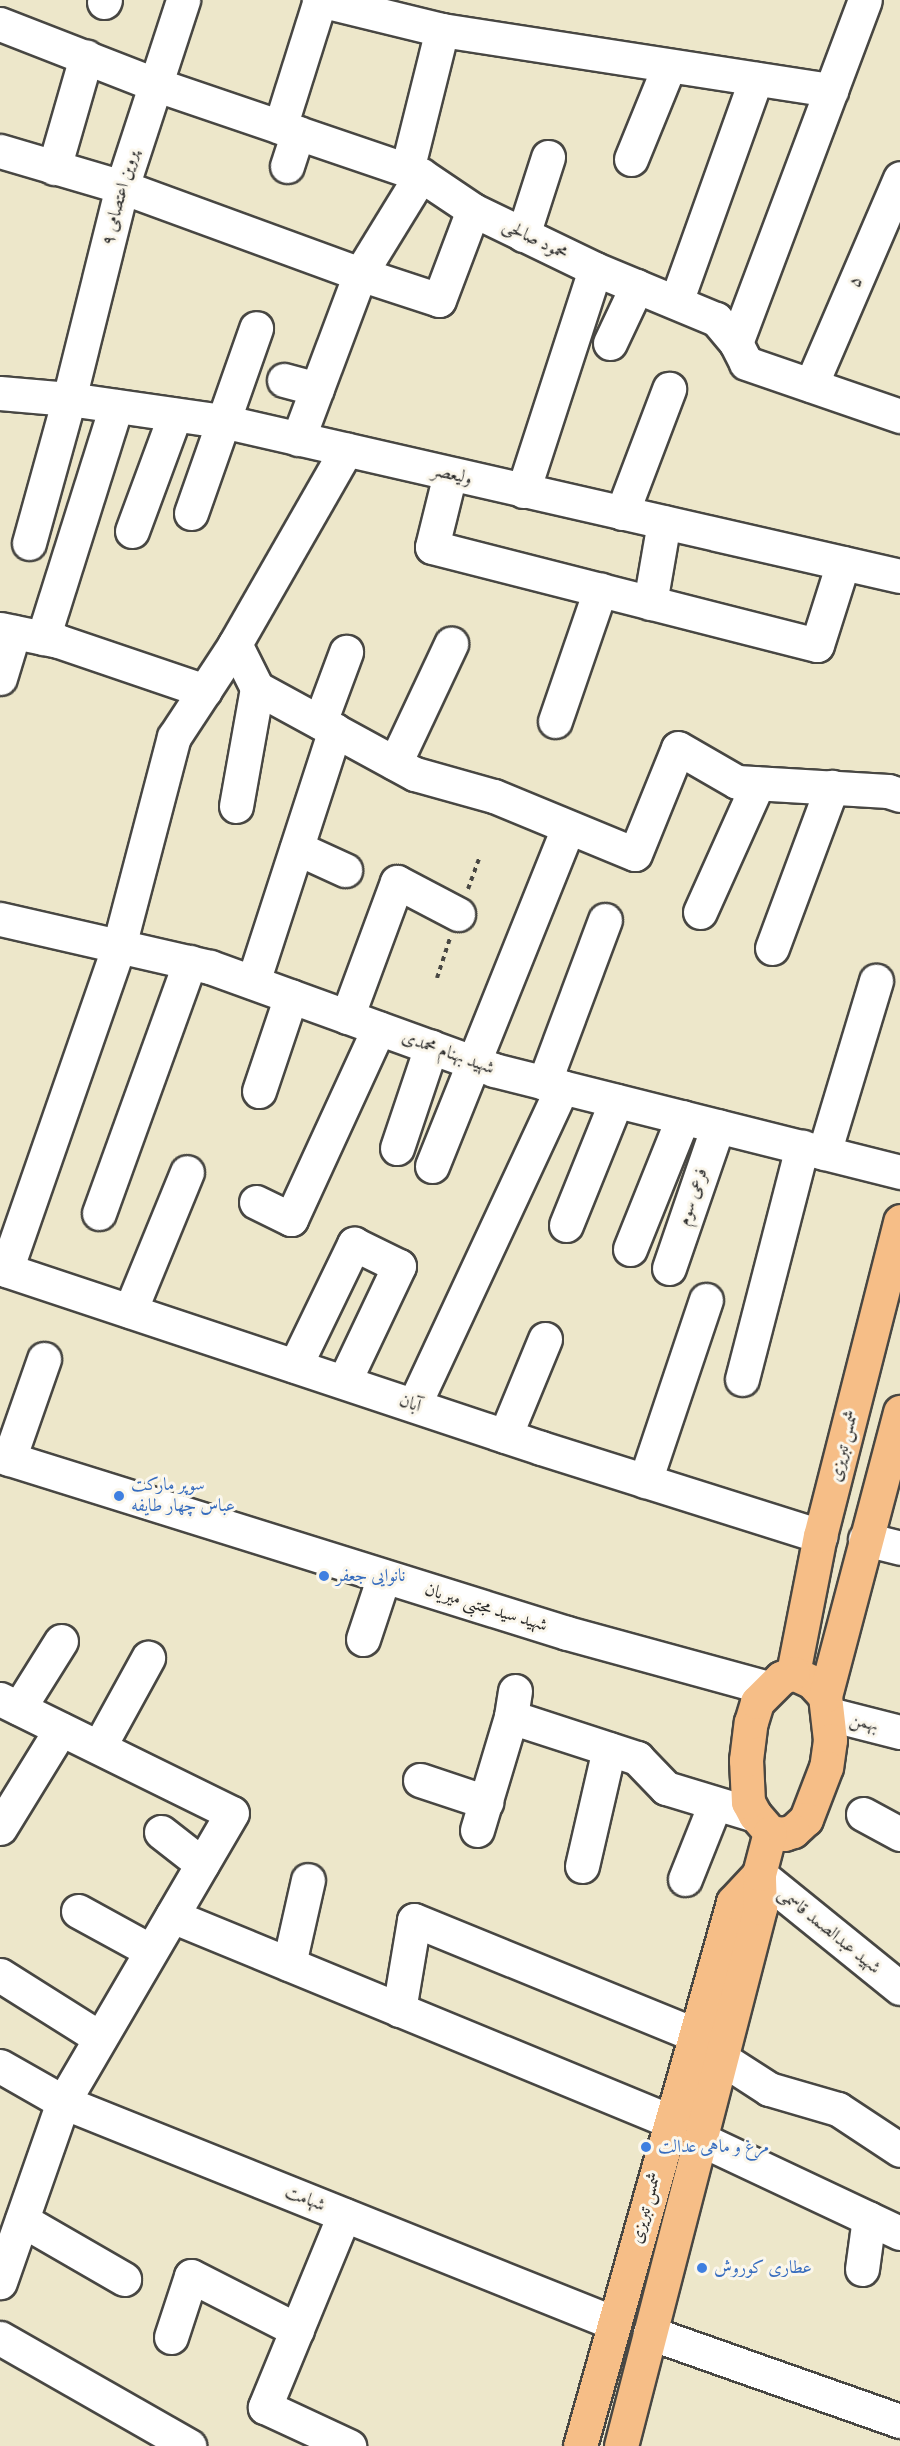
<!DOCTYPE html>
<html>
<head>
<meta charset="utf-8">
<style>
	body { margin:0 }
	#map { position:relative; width:900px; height:2446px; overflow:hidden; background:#ede7ca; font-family:"IM FELL DW Pica",Amiri,serif }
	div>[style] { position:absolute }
	.path>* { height:4px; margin-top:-2px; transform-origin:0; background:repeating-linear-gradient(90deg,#484743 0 4.5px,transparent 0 9px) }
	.roads { filter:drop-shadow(2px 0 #484743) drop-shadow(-2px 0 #484743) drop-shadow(0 2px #484743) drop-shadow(0 -2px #484743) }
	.minor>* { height:33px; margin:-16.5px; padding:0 16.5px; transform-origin:16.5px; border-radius:16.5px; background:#fff }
	.major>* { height:33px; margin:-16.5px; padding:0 16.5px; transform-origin:16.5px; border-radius:16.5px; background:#f6be87 }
	.dots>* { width:16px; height:16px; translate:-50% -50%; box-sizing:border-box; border:3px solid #fbf7ec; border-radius:50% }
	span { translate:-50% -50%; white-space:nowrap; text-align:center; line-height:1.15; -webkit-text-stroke:6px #fbf7ec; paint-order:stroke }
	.street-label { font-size:18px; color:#2b2b2b }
	.shop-label { font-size:18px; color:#366cbe }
	.left { translate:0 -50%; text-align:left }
</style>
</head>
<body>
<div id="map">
	<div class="path">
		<i style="left:468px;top:889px;width:35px;rotate:-70deg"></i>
		<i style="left:437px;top:978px;width:42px;rotate:-72deg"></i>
	</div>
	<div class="roads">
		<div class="minor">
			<i style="left:319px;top:0;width:127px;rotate:13.7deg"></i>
			<i style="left:442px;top:30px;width:394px;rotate:8.8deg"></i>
			<i style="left:104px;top:2px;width:2px;rotate:-63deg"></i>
			<i style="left:0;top:24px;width:165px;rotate:21.3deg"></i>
			<i style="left:154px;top:84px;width:282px;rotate:18.8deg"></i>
			<i style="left:421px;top:175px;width:63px;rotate:33.9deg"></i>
			<i style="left:473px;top:210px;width:136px;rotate:25.8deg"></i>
			<i style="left:595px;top:269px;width:131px;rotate:22.5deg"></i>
			<i style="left:716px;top:319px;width:31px;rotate:50deg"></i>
			<i style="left:736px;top:343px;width:22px;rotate:63deg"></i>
			<i style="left:746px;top:363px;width:163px;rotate:19deg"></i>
			<i style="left:280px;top:127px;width:133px;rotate:-72.5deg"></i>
			<i style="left:0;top:151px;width:127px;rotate:16.4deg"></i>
			<i style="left:122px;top:187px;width:253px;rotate:20.1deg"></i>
			<i style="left:360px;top:274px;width:83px;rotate:18.2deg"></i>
			<i style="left:439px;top:300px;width:96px;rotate:-69.3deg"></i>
			<i style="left:631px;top:159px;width:100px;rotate:-67.8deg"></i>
			<i style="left:287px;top:166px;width:35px;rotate:-72deg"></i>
			<i style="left:54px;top:168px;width:116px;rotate:-73.9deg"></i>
			<i style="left:407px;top:170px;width:144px;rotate:-76deg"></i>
			<i style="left:523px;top:235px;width:82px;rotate:-72.2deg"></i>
			<i style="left:676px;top:302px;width:237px;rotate:-70.3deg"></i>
			<i style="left:610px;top:343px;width:63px;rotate:-64.7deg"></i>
			<i style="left:736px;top:343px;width:366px;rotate:-69.4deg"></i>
			<i style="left:284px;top:380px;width:34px;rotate:15deg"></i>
			<i style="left:811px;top:385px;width:225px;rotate:-66.7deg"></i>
			<i style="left:0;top:393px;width:69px;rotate:5deg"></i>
			<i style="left:69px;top:399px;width:155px;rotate:8.2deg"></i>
			<i style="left:222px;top:421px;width:695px;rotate:12.88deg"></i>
			<i style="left:298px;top:439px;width:176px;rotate:-69.4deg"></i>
			<i style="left:360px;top:274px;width:116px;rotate:-58.4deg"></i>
			<i style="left:450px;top:474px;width:75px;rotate:103.9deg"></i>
			<i style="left:432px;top:547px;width:397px;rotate:14.3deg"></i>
			<i style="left:817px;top:645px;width:86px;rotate:-72.4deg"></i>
			<i style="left:523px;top:491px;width:233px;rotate:-72deg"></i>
			<i style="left:191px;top:513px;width:196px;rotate:-70.6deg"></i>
			<i style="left:622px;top:513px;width:133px;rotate:-69.2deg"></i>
			<i style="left:132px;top:531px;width:124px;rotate:-69.7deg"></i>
			<i style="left:29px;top:543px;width:149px;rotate:-74.5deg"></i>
			<i style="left:69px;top:399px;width:219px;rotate:-76deg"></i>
			<i style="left:122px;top:187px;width:197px;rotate:-71.9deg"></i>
			<i style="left:650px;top:603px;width:82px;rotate:-80.2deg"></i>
			<i style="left:0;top:629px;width:59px;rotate:11.7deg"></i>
			<i style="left:58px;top:641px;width:155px;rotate:18.8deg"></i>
			<i style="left:43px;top:638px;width:243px;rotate:-72.5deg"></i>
			<i style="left:235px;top:644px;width:49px;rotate:63.4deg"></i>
			<i style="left:257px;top:688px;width:180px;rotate:28.6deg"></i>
			<i style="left:415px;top:774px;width:82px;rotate:15.6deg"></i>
			<i style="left:494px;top:796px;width:152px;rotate:22.4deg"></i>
			<i style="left:635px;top:854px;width:114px;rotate:-67.9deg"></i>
			<i style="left:678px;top:748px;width:68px;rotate:30deg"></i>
			<i style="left:737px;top:782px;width:151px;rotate:3.4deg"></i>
			<i style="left:888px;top:791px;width:13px;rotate:18deg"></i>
			<i style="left:0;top:678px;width:48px;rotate:-73.1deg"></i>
			<i style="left:555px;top:721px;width:139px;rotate:-71deg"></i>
			<i style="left:320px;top:722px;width:75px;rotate:-69.6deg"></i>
			<i style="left:395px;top:763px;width:132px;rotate:-64.8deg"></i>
			<i style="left:236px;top:806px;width:120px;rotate:-79.9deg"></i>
			<i style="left:297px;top:848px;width:53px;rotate:24.6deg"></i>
			<i style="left:700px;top:912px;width:141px;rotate:-65.8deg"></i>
			<i style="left:0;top:919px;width:215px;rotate:12.9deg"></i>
			<i style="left:210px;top:967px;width:302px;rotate:19.9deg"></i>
			<i style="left:494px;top:1070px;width:419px;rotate:14.1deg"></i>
			<i style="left:772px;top:948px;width:172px;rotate:-69.6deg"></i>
			<i style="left:253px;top:982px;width:265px;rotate:-72deg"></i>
			<i style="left:347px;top:1017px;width:144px;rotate:-69.7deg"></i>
			<i style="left:397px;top:882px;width:69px;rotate:27.7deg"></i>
			<i style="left:544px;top:1083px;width:174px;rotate:-69.5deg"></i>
			<i style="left:259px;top:1091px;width:100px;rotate:-71.4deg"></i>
			<i style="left:397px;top:1148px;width:107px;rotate:-71.4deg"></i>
			<i style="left:824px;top:1153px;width:180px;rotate:-73.2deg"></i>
			<i style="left:432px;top:1166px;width:365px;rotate:-68.1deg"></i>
			<i style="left:256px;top:1202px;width:39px;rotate:26deg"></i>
			<i style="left:291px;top:1219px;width:210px;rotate:-65.3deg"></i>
			<i style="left:99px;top:1213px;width:267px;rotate:-70.1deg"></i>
			<i style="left:566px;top:1225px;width:134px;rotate:-68deg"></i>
			<i style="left:630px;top:1249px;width:142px;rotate:-68.1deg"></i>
			<i style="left:0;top:1268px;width:570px;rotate:18.4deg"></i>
			<i style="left:541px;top:1448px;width:293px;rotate:17.5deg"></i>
			<i style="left:669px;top:1268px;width:150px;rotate:-71deg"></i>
			<i style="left:6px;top:1270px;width:343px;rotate:-70.8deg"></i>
			<i style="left:119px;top:946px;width:216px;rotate:-75.3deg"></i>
			<i style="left:174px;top:737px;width:111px;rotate:-56.7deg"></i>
			<i style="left:235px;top:644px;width:224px;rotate:-60.2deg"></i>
			<i style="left:130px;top:1311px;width:150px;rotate:-67.7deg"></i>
			<i style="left:295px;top:1366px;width:136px;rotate:-64.2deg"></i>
			<i style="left:354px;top:1244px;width:50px;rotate:26.1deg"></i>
			<i style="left:399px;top:1266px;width:128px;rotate:115.4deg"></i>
			<i style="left:742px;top:1379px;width:240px;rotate:-75.5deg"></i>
			<i style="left:414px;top:1405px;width:351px;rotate:-65deg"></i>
			<i style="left:505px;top:1436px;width:105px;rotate:-67.6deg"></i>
			<i style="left:0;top:1456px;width:594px;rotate:17.34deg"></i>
			<i style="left:567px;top:1633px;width:208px;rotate:15.3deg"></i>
			<i style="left:9px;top:1459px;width:106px;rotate:-70.7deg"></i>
			<i style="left:645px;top:1481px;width:191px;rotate:-71.4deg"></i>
			<i style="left:865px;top:1539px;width:36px;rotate:14deg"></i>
			<i style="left:363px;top:1639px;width:66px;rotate:-71.6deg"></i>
			<i style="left:515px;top:1691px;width:26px;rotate:99deg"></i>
			<i style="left:511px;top:1717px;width:133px;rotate:18deg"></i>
			<i style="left:637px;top:1758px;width:42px;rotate:46deg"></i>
			<i style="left:666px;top:1788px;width:93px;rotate:16.9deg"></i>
			<i style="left:0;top:1699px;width:258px;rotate:26.2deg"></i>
			<i style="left:232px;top:1813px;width:335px;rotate:120.3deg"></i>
			<i style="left:63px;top:2102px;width:191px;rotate:109.3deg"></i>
			<i style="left:19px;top:1708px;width:79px;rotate:-57.9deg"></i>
			<i style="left:829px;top:1714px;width:73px;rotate:14.2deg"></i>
			<i style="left:99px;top:1747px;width:102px;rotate:-61.2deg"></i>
			<i style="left:420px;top:1780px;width:70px;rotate:18.4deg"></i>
			<i style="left:863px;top:1814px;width:42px;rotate:28.4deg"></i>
			<i style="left:0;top:1828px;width:116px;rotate:-58.4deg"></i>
			<i style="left:477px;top:1830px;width:118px;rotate:-73.3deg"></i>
			<i style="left:161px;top:1832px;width:52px;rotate:38deg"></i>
			<i style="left:582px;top:1866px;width:120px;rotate:-77deg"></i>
			<i style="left:759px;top:1874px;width:181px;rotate:39deg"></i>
			<i style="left:685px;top:1879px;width:81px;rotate:-68.2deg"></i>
			<i style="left:78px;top:1911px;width:83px;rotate:28.7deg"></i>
			<i style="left:172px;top:1916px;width:539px;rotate:22.37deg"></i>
			<i style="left:289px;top:1964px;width:86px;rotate:-77.3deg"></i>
			<i style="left:0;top:1975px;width:118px;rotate:32.2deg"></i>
			<i style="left:399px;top:2010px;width:91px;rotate:-80.5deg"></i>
			<i style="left:414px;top:1920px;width:302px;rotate:22.2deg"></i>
			<i style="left:721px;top:2058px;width:57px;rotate:32.9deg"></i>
			<i style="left:769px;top:2089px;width:72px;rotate:16.2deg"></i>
			<i style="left:838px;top:2109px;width:74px;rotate:33.5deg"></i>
			<i style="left:0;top:2066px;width:73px;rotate:29.7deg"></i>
			<i style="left:63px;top:2102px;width:594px;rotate:21.86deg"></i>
			<i style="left:700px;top:2139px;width:221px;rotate:25.2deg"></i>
			<i style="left:344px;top:2215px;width:208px;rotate:112.4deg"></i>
			<i style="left:265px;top:2407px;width:93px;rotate:24.9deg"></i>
			<i style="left:22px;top:2220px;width:118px;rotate:30deg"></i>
			<i style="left:862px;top:2269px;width:51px;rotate:-82.2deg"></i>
			<i style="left:650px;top:2333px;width:265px;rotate:19.4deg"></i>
			<i style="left:171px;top:2337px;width:64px;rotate:-71.8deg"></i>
			<i style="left:191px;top:2276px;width:119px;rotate:27deg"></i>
			<i style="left:0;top:2338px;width:218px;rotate:29.7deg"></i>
		</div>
		<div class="major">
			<i style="left:793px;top:1673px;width:140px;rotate:-78.9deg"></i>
			<i style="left:820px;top:1536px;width:325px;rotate:-75.7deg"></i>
			<i style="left:793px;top:1673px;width:21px;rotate:25deg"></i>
			<i style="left:812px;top:1682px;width:19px;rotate:47deg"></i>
			<i style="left:825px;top:1696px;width:44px;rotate:83.5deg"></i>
			<i style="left:830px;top:1740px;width:27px;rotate:98deg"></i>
			<i style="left:826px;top:1767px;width:56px;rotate:111deg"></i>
			<i style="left:806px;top:1819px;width:18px;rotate:137deg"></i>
			<i style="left:793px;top:1831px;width:9px;rotate:162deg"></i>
			<i style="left:784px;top:1834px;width:14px;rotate:-172deg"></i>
			<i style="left:770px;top:1832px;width:23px;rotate:-131deg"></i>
			<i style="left:755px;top:1815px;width:15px;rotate:-118deg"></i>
			<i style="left:748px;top:1802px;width:42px;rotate:-92.7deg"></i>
			<i style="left:746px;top:1760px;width:38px;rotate:-83deg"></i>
			<i style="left:751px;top:1722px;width:21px;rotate:-73deg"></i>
			<i style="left:757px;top:1702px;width:34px;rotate:-45deg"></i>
			<i style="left:781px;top:1678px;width:13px;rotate:-23deg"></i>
			<i style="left:825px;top:1696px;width:294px;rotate:-75.2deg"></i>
			<i style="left:580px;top:2446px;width:565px;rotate:-74.29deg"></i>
			<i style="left:733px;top:1902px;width:38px;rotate:-47deg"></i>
			<i style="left:621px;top:2446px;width:556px;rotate:-75.51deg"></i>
			<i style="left:760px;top:1908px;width:34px;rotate:-92deg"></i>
			<i style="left:759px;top:1874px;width:43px;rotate:-75.3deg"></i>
		</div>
	</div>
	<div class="dots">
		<i style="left:119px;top:1496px;background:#3f7fe0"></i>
		<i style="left:324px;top:1576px;background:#3f7fe0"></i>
		<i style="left:646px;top:2147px;background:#3f7fe0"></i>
		<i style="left:702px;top:2268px;background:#3f7fe0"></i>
	</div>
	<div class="street-label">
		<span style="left:120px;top:198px;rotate:-75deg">پروین اعتصامی ۹</span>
		<span style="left:535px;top:240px;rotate:26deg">محمود صالحی</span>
		<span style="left:856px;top:282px;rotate:-66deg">۵</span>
		<span style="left:452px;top:475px;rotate:13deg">ولیعصر</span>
		<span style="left:448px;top:1053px;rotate:20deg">شهید بهنام محمدی</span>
		<span style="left:693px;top:1197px;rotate:-71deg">فرعی سوم</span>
		<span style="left:410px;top:1404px;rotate:18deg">آبان</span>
		<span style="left:844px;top:1446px;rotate:-76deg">شمس تبریزی</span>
		<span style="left:486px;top:1608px;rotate:17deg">شهید سید مجتبی میریان</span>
		<span style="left:864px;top:1723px;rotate:14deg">بهمن</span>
		<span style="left:829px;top:1931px;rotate:39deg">شهید عبدالصمد قاسمی</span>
		<span style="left:305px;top:2199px;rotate:22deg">شهامت</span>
		<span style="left:646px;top:2208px;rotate:-75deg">شمس تبریزی</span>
	</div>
	<div class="shop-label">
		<span class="left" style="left:131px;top:1496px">سوپر مارکت<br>عباس چهار طایفه</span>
		<span class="left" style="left:336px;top:1576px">نانوایی جعفر</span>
		<span class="left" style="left:658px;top:2147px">مرغ و ماهی عدالت</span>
		<span class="left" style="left:714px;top:2268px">عطاری کوروش</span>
	</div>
</div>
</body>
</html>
